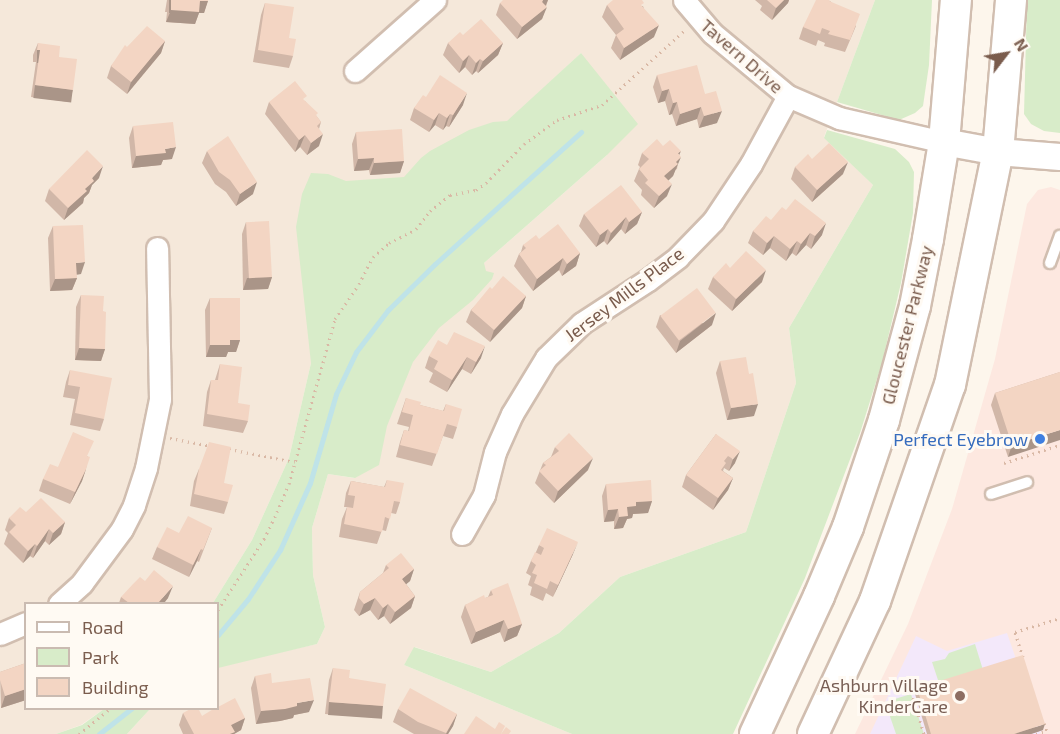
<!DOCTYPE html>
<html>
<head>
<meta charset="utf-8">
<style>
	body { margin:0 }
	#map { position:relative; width:1060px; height:734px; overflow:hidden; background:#fdf6ec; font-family:"Exo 2",sans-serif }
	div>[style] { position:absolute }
	.residential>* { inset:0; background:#f5e8da }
	.commercial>* { inset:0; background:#fde8e0 }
	.education>* { inset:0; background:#f3e8fa }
	.green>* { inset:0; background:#d8ecc9 }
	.stream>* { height:5px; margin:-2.5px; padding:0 2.5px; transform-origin:2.5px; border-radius:2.5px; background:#bfe3e8 }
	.path>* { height:3px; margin-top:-1.5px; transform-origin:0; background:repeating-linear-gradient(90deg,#d9b8a5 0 1.5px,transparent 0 6px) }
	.roads { filter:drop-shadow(2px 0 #d1beb0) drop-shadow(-2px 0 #d1beb0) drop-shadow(0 2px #d1beb0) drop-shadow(0 -2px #d1beb0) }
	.service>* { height:10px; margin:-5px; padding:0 5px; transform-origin:5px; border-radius:5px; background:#fff }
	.minor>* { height:21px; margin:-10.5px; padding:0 10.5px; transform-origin:10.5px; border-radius:10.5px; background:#fff }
	.tertiary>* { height:26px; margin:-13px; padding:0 13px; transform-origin:13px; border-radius:13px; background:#fff }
	.secondary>* { height:30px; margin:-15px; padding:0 15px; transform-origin:15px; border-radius:15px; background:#fff }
	.wall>* { inset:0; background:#d1b7a8 }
	.shaded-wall>* { inset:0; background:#aa9588; transform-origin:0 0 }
	.building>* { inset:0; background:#f3d5c3; transform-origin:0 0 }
	.dots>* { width:16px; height:16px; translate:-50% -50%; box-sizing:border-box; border:3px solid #fffaf3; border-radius:50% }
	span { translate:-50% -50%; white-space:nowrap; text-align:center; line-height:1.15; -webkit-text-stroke:6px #fffaf3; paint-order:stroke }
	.street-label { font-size:18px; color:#7a5c4d }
	.shop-label { font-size:18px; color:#366cbe }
	.right { translate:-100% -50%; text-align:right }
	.education-label { font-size:18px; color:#785e54 }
	.legend { position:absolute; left:24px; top:602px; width:195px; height:108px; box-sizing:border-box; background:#fffaf3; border:2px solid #cabbb1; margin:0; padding:8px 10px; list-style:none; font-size:18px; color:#7a5c4d }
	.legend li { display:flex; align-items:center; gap:12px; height:30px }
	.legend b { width:30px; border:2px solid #cabbb1 }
	.north { position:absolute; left:976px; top:24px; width:60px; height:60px; -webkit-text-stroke:4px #fffaf3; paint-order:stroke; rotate:59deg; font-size:16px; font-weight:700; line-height:24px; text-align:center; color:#7a5c4d }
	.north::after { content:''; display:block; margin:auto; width:21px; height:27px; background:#7a5c4d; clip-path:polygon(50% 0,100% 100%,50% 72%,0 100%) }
</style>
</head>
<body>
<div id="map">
	<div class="residential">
		<i style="clip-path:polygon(0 0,875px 0,824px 137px,873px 185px,789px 328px,796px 383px,746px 532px,620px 577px,559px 633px,491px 672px,415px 647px,404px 665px,572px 734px,127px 734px,150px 709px,218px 708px,218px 668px,223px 665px,317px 644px,325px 627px,313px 575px,312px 528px,328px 474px,354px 478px,408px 338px,484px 263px,607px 155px,581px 53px,415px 208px,311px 363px,289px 458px,252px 540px,213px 603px,26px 604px,26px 708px,104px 709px,81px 725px,56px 734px,0 734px)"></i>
	</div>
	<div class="commercial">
		<i style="clip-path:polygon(1051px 187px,1060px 190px,1060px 734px,855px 734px,908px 624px,952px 509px,995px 359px,1027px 204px,1038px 190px)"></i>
	</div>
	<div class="education">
		<i style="clip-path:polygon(1007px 633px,1017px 662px,1021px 661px,1043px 730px,1039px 734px,870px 734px,916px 636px,947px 651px)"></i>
	</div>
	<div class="green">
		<i style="clip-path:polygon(875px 0,932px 0,929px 65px,923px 106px,915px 113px,899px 120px,837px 102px)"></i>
		<i style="clip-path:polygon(1027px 0,1060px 0,1060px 133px,1044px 131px,1031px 124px,1024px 114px)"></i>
		<i style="clip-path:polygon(581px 53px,638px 124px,607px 155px,484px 263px,486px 271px,494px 273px,492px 279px,473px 300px,439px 328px,413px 362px,387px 426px,379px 465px,355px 478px,328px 474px,312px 528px,313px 575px,325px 627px,317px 644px,218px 668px,218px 604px,213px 603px,252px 540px,289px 458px,311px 363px,296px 227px,302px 194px,311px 173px,328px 174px,346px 181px,404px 177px,421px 158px,430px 151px,469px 130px,493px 122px,507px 121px)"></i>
		<i style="clip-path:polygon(827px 130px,895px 149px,909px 162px,914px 172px,913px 213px,901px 283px,882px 363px,860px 433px,805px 578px,733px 734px,572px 734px,404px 665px,414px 647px,491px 672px,559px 633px,620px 577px,746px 532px,796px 383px,789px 328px,873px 185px,824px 138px)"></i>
		<i style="clip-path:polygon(975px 644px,983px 670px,939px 683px,932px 662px,945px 659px,949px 653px)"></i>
		<i style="clip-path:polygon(911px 694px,924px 734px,896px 734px,885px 702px)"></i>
		<i style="clip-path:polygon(104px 709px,150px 709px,127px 734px,56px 734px,82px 725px)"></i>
	</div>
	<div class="stream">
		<i style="left:218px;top:635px;width:47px;rotate:-50.2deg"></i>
		<i style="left:248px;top:599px;width:59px;rotate:-56.9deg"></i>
		<i style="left:280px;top:550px;width:73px;rotate:-65.9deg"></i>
		<i style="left:310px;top:483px;width:93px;rotate:-73.7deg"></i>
		<i style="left:336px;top:394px;width:47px;rotate:-64.5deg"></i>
		<i style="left:356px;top:352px;width:53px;rotate:-52.7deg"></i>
		<i style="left:388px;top:310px;width:66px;rotate:-44.4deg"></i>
		<i style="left:435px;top:264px;width:197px;rotate:-42.1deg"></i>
		<i style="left:99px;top:734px;width:42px;rotate:-38.2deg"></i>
	</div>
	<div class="path">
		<i style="left:170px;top:438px;width:42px;rotate:11deg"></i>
		<i style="left:229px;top:449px;width:67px;rotate:11.1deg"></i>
		<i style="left:1004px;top:463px;width:59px;rotate:-17.8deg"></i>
		<i style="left:218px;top:610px;width:85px;rotate:-57.1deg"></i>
		<i style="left:264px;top:539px;width:30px;rotate:-64deg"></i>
		<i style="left:277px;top:512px;width:30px;rotate:-67deg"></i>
		<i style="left:289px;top:484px;width:171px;rotate:-74.4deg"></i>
		<i style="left:335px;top:319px;width:42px;rotate:-55.6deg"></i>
		<i style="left:359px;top:284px;width:30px;rotate:-63deg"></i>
		<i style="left:373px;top:257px;width:21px;rotate:-41deg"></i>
		<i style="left:389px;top:243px;width:30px;rotate:-27deg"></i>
		<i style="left:416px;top:229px;width:23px;rotate:-52deg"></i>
		<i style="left:430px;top:211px;width:26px;rotate:-39deg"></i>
		<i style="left:450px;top:195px;width:26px;rotate:-11deg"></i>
		<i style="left:476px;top:190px;width:12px;rotate:-35deg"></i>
		<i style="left:486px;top:183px;width:54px;rotate:-45.7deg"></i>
		<i style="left:524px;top:144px;width:41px;rotate:-36deg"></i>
		<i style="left:557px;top:120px;width:47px;rotate:-18.4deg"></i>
		<i style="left:602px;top:105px;width:112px;rotate:-42.1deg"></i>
		<i style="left:1023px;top:657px;width:26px;rotate:-108deg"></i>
		<i style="left:1015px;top:632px;width:44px;rotate:-17.2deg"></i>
		<i style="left:919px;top:690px;width:8px;rotate:166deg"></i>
		<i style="left:911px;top:692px;width:44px;rotate:72.8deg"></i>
		<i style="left:1044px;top:723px;width:12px;rotate:70deg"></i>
		<i style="left:79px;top:734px;width:41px;rotate:-39.1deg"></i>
		<i style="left:1036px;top:734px;width:11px;rotate:-15deg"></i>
	</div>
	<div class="roads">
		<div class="service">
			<i style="left:1050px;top:263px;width:29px;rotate:-70deg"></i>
			<i style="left:991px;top:494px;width:38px;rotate:-18deg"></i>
		</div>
		<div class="minor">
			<i style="left:684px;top:0;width:43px;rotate:49.7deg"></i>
			<i style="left:712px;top:33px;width:99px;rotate:39.7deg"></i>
			<i style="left:788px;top:96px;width:56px;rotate:23.3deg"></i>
			<i style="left:839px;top:118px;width:108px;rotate:12.9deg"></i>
			<i style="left:355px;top:71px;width:107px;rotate:-41.6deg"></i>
			<i style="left:462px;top:534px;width:45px;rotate:-60.6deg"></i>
			<i style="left:484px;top:495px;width:44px;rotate:-75.7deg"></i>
			<i style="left:495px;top:452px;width:42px;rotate:-65.9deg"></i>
			<i style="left:512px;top:414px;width:66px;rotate:-58.7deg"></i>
			<i style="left:546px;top:358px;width:50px;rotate:-44.2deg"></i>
			<i style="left:582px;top:323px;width:79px;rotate:-33.1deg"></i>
			<i style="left:648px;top:280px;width:38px;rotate:-37deg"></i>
			<i style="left:678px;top:257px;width:50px;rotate:-45.8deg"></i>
			<i style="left:713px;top:221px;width:69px;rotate:-56.3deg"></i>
			<i style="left:751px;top:164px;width:77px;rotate:-61.4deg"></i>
			<i style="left:59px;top:604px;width:31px;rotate:-42deg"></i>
			<i style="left:82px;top:583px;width:67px;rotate:-53.5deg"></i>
			<i style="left:122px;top:529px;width:27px;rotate:-63deg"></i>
			<i style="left:134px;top:505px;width:39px;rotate:-72deg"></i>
			<i style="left:146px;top:468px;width:70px;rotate:-78.5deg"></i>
			<i style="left:160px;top:399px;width:151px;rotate:-91.1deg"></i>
			<i style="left:0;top:634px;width:28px;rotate:-23deg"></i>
		</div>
		<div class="tertiary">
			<i style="left:944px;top:142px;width:55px;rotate:10.5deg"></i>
			<i style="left:998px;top:152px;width:62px;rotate:4.6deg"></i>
		</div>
		<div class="secondary">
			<i style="left:755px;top:734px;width:152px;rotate:-65.1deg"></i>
			<i style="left:819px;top:596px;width:75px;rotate:-67.2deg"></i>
			<i style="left:848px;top:527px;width:113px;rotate:-71.4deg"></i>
			<i style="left:884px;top:420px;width:118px;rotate:-74.8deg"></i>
			<i style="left:915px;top:306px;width:68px;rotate:-79deg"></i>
			<i style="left:928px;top:239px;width:98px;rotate:-80.6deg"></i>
			<i style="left:944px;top:142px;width:143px;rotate:-85.2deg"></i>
			<i style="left:813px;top:734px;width:147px;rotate:-65deg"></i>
			<i style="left:875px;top:601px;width:229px;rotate:-70.9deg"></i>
			<i style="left:950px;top:385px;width:238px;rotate:-78.4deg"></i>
			<i style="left:998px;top:152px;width:153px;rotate:-85.1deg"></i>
		</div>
	</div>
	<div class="wall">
		<i style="clip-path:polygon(167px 0,208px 0,204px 13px,199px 13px,195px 24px,166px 22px,167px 12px,165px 12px)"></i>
		<i style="clip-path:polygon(548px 0,542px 19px,517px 39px,496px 15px,500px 3px)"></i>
		<i style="clip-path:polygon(755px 0,789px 0,788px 3px,772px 20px,760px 10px,762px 6px)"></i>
		<i style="clip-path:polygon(830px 1px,856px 26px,845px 52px,824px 46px,825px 43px,818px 40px,816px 46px,799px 39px,803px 27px)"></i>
		<i style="clip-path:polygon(265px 3px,289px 38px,293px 56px,289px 68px,253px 62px,261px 15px)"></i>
		<i style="clip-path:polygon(607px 5px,643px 6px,654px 37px,620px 60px,611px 48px,616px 35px,602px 17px)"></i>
		<i style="clip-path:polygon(463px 35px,503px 43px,498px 55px,478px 73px,476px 71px,472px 75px,465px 67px,459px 73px,443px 55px,448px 43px)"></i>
		<i style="clip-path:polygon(165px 41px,161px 53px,127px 94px,107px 78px,111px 66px,127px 47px)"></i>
		<i style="clip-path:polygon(38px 43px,59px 57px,73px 90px,69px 102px,31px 97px,36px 62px,33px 62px,33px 55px)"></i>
		<i style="clip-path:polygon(657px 75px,705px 94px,717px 123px,699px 128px,697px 119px,676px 126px,672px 114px,669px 115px,665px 101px,658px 103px,653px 87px)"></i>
		<i style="clip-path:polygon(426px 97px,463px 105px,449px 127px,446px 126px,443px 130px,435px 125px,429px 132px,410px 120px,414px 108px)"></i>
		<i style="clip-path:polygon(305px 101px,321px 122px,319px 129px,319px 146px,307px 155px,300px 147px,295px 152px,265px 114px,269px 102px)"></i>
		<i style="clip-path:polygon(133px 126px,172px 159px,163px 160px,161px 165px,132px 168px,129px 138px)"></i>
		<i style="clip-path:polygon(356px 132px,404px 161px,400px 173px,370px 175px,369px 170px,354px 171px,352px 144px)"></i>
		<i style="clip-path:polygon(663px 146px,679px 155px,677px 169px,675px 170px,673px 176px,668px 181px,667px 196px,654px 208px,641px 195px,642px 190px,634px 181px,639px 169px,640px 167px,638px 165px,642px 153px)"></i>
		<i style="clip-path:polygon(207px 151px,253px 194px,236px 206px,226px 192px,215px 184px,202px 163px)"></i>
		<i style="clip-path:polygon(812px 159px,843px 174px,812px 202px,791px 179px,795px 167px)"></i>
		<i style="clip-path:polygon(99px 178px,92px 185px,89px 193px,84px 198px,83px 203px,64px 220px,45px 201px,49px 189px)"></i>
		<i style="clip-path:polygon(642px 212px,637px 224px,625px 234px,621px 229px,607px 245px,604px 241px,596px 247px,579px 226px,584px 214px)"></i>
		<i style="clip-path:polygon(771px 220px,822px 235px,811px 249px,806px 245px,796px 256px,792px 253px,786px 261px,770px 248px,763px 255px,748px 243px,753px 231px)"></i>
		<i style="clip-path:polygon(246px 222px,272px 277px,268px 289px,243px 290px,242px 234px)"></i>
		<i style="clip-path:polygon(53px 226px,81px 274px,76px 275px,77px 278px,72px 290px,50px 291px,48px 238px)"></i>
		<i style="clip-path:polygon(539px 239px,580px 253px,576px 266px,562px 276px,559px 270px,533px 291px,514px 266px,519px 254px,521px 252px,523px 245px)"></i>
		<i style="clip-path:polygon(730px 268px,762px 282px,732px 311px,708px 289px,713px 277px)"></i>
		<i style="clip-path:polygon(492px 289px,526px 296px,522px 308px,490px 342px,466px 322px,471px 310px)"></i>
		<i style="clip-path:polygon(81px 295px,103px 311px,105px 349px,101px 361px,75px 360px,76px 307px)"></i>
		<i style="clip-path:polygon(210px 298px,240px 340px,236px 352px,228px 352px,226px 357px,206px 357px,205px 310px)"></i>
		<i style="clip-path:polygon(660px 315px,712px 325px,676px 353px,656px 327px)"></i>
		<i style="clip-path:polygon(447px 345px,481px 358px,471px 374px,462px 369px,447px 392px,429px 382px,433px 373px,425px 368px,429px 356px)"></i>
		<i style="clip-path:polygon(720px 361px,749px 374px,754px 416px,727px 420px,716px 373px)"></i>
		<i style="clip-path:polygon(220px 364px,238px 403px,248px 421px,243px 433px,203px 426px,207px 392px,211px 380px,215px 380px)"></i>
		<i style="clip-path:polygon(70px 370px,104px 419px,100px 431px,70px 425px,75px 399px,63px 397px,66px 382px)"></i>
		<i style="clip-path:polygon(1060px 372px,1008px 457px,991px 405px,995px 393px)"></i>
		<i style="clip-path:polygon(406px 398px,420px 405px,443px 411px,446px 404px,457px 427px,453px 439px,443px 436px,432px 466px,396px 457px,400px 442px,404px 430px,408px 431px,409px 427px,397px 424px)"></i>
		<i style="clip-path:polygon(716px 434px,735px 463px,729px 471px,724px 468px,723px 471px,733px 478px,728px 490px,713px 510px,682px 487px,686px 475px)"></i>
		<i style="clip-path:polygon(555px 447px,588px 470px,554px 503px,535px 483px,543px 463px,551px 457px)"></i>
		<i style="clip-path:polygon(88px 456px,86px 469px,82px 481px,70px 504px,39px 491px,43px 479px,58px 467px)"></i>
		<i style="clip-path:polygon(199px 469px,224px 483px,228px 502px,224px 514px,190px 506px,194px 481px)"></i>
		<i style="clip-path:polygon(387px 480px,400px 502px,396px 514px,391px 513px,386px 531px,382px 530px,377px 544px,339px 537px,342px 519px,347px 507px,344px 507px,346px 493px,351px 481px,384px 487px)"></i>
		<i style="clip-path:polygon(606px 484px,652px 501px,648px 513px,633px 514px,632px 518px,627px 519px,623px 528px,614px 529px,614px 521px,604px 522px,602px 496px)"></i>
		<i style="clip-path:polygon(26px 512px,65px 522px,61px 534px,49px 545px,45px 541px,33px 558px,30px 556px,23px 563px,4px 544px,8px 533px,5px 530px,9px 518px)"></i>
		<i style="clip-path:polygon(212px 528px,199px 562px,197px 561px,189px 577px,152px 559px,157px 547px,179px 533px)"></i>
		<i style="clip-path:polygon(539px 545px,573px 554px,553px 597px,546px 593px,543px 601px,530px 595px,532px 587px,528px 585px,531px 576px,526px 573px,531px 561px,536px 552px)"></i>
		<i style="clip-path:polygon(386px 565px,414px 569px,410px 581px,406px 584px,415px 596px,411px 608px,390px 624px,384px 616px,378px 620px,370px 610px,359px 616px,354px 610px,360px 592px,383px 573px)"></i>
		<i style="clip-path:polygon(491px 590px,522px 624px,517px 636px,504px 642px,500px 632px,471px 644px,461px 617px,465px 605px,488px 597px)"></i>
		<i style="clip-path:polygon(121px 597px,168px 598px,164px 603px,119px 603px)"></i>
		<i style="clip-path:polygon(26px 663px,26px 700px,1px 708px,0 672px)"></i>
		<i style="clip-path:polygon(333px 668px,349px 678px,383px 706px,379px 718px,325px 714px,329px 680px)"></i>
		<i style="clip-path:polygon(255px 676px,272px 683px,309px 712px,294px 715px,293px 718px,280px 721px,256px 724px,251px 688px)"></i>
		<i style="clip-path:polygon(917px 688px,1043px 730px,1031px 734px,927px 734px,915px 694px)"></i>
		<i style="clip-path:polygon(398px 709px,457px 714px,453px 726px,448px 734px,414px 734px,393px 722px)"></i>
		<i style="clip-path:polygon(183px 713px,202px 716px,245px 718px,241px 730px,234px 734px,183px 734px,179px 725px)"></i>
	</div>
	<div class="shaded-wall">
		<i style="left:169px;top:0;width:2px;height:13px"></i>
		<i style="clip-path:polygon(543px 0,548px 0,545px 7px,542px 2px)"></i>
		<i style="clip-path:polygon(784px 0,789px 0,788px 3px,772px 20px,776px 8px)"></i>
		<i style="clip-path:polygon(200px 1px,208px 1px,204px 13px,199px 13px,195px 24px,166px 22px,171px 10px)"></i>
		<i style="clip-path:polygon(547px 7px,542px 19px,517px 39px,522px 27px)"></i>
		<i style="clip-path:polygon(659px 25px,654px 37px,620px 60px,624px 48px)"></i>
		<i style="clip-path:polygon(165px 41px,161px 53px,127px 94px,131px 82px)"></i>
		<i style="clip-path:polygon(503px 43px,498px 55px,478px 73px,483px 61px)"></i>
		<i style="left:37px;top:50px;width:3px;height:13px"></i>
		<i style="clip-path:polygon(469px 55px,465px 67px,459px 73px,463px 61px)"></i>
		<i style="clip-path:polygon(480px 59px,476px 71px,472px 75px,476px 63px)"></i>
		<i style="left:35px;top:85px;width:38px;height:13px;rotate:7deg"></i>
		<i style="clip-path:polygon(669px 89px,665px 101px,658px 103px,662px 91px)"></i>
		<i style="clip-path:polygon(467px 93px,463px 105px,449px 127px,453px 115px)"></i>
		<i style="clip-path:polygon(677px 102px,672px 114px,669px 115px,673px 103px)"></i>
		<i style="clip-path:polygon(701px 107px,697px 119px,676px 126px,680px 114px)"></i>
		<i style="clip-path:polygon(722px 111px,717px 123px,699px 128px,704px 116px)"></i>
		<i style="clip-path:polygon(439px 113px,435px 125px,429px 132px,434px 120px)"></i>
		<i style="clip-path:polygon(450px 114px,446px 126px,443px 130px,447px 118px)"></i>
		<i style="clip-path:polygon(323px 134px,319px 146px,307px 155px,311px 143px)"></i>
		<i style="clip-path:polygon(305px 135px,300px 147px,295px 152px,299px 140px)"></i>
		<i style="clip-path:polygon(176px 147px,172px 159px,163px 160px,161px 165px,132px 168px,136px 156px,165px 149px)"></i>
		<i style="clip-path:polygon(681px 151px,677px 160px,681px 157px,673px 176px,660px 188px,664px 176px,678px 153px)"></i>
		<i style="clip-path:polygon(374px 158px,369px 170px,354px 171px,358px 159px)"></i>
		<i style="clip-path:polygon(404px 161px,400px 173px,370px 175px,374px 163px)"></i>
		<i style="clip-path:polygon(848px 162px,843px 174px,812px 202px,817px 190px)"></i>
		<i style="clip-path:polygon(103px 166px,99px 178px,92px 185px,89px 193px,84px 198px,83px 203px,64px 220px,68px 208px,92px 178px)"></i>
		<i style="clip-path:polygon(257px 182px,253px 194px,236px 206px,240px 194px)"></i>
		<i style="clip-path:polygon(672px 184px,667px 196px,654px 208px,659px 196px)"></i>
		<i style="clip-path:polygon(642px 212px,637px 224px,625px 234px,629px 222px)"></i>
		<i style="clip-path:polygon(626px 217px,621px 229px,607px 245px,611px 233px)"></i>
		<i style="clip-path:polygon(826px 223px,822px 235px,811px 249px,815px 236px)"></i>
		<i style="clip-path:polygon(608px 229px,604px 241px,596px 247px,600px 235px)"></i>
		<i style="clip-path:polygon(810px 233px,806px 245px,796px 256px,801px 244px)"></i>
		<i style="clip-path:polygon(774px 236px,770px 248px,763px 255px,767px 243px)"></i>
		<i style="clip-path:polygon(797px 241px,792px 253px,786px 261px,790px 249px)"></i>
		<i style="clip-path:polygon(580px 253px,576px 266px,562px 276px,567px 264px)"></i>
		<i style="clip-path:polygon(563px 258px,559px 270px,533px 291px,537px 279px)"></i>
		<i style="clip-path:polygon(85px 262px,81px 274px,72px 275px,76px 263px)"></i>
		<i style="clip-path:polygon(766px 270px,762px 282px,732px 311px,736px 299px)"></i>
		<i style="clip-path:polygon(272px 277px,268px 289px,243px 290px,247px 278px)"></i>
		<i style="clip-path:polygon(77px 278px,72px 290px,50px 291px,55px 279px)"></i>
		<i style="clip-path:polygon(526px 296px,522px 308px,490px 342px,494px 330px)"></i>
		<i style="clip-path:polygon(716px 313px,712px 325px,676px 353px,680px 341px)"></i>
		<i style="clip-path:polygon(230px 340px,240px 340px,236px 352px,228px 352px,226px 357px,206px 357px,210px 345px)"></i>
		<i style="clip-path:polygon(485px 346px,481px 358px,471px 374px,476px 362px)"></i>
		<i style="clip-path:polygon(79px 348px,105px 349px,101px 361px,75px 360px)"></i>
		<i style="clip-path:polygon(467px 357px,462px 369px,447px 392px,452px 380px)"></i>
		<i style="clip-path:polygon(758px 404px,754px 416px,727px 420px,731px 408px)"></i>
		<i style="clip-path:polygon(1060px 430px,1060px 440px,1008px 457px,1012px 445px)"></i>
		<i style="clip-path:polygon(740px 451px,735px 463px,729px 471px,733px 459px)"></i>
		<i style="clip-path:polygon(593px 458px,588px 470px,554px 503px,558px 491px)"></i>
		<i style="clip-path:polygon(86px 469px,82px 481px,70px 504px,75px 492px)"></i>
		<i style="clip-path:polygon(733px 478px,728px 490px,713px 510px,718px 498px)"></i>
		<i style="clip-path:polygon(652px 501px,648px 513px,633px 514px,632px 518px,627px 519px,623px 528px,614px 529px,619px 517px,627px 507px,636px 502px)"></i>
		<i style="clip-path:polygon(618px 509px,614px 521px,604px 522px,608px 510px)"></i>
		<i style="clip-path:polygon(65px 522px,61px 534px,49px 545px,53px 533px)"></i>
		<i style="clip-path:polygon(49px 529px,45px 541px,33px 558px,37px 546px)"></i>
		<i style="clip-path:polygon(578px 542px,573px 554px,553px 597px,558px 585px)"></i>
		<i style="clip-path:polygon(35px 544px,30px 556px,23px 563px,28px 551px)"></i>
		<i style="clip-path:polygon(201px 549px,197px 561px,189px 577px,193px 565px)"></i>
		<i style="clip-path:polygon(414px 569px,410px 581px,398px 591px,402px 579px)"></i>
		<i style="clip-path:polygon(173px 586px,168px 598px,164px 603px,158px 603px)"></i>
		<i style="clip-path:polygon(415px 596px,411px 608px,390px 624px,395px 612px)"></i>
		<i style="clip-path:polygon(375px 598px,370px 610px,359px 616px,364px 604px)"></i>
		<i style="clip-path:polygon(388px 604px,384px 616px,378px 620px,383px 608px)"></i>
		<i style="clip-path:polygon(504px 620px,500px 632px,471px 644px,476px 632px)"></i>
		<i style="clip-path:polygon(522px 624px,517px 636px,504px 642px,508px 629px)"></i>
		<i style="clip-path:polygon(26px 689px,26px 700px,1px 708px,5px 696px)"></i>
		<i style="clip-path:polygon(314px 700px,309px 712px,294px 715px,293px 718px,280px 721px,256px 724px,261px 711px,297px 703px)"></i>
		<i style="left:329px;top:702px;width:54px;height:13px;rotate:4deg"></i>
		<i style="clip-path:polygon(457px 714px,453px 726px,448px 734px,446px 734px)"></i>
		<i style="clip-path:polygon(245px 718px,241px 730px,234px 734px,228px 734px,231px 725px)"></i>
		<i style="clip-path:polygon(1045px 724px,1043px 730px,1031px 734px,1014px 734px)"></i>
	</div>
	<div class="building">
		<i style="clip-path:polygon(169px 0,208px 0,208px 1px,200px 1px,199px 12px,171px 10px,171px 0)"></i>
		<i style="clip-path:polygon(503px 0,543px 0,542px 2px,547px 7px,522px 27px,500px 3px)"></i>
		<i style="clip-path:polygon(613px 0,642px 0,644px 3px,641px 5px,659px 25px,624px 48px,616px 35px,624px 29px,607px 5px)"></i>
		<i style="clip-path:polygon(767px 0,784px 0,776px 8px)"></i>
		<i style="clip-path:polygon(816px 0,830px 0,829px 1px,860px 14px,850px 40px,828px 34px,830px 31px,822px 28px,820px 34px,803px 27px)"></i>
		<i style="clip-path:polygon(265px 3px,294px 7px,289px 38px,296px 39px,293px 56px,258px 50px)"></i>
		<i style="clip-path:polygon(481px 19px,503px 43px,483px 61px,480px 59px,476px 63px,469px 55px,463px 61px,448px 43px,460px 32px,463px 35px)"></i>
		<i style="clip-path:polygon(147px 26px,165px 41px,131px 82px,111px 66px,125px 45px,127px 47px)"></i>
		<i style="clip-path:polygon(38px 43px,60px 46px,59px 57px,77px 59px,73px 90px,35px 85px,40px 50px,37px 50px)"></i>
		<i style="clip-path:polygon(697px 65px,705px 94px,716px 91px,722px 111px,704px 116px,701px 107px,680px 114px,677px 102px,673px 103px,669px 89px,662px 91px,657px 75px)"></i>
		<i style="clip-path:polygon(440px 75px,467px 93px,453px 115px,450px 114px,447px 118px,439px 113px,434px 120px,414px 108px,423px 95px,426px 97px)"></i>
		<i style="clip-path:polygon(295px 81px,307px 96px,303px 99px,318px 113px,316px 115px,321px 122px,317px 126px,323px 134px,311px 143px,305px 135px,299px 140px,269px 102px)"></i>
		<i style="clip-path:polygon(173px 122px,176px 147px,165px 149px,166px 153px,136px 156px,133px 126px)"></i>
		<i style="clip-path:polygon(402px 129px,404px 161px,374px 163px,374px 158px,358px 159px,356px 132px)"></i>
		<i style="clip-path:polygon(228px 136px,257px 182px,240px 194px,230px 180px,219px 172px,207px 151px)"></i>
		<i style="clip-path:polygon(657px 139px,663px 146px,670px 140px,681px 151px,678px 153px,681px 157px,676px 162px,678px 164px,664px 176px,672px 184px,659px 196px,645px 183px,648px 180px,639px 169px,649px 159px,642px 153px)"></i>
		<i style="clip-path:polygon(829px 143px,848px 162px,817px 190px,795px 167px,808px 154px,812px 159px)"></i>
		<i style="clip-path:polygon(87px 150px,103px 166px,92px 178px,94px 181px,85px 189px,87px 191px,68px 208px,49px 189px)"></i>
		<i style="clip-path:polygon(621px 185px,642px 212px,629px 222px,626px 217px,611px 233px,608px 229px,600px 235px,584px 214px)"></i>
		<i style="clip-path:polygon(795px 199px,826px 223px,815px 236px,810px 233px,801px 244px,797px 241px,790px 249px,774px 236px,767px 243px,753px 231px,766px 216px,771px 220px,782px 207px,786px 210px)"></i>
		<i style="left:269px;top:221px;width:56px;height:23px;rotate:87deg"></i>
		<i style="clip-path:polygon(558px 224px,580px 253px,567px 264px,563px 258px,537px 279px,519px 254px,526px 248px,523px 245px,536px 235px,539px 239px)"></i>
		<i style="clip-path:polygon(83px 225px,85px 262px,76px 263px,77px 278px,55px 279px,53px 226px)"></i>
		<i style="clip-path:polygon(746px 251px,766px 270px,736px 299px,713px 277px,726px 263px,730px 268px)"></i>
		<i style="clip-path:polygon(503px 276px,526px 296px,494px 330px,471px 310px,490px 287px,492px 289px)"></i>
		<i style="left:697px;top:288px;width:31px;height:46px;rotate:53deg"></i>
		<i style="clip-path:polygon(81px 295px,104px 296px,103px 311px,106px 312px,105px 349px,79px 348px)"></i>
		<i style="clip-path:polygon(210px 298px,240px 298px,240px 340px,230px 340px,230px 345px,210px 345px)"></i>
		<i style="clip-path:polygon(454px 332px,485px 346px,476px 362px,467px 357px,452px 380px,434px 369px,438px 361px,429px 356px,438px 340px,447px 345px)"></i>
		<i style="clip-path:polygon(746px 357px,749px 374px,753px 373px,758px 404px,731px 408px,720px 361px)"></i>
		<i style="clip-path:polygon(220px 364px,242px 367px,238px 403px,250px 405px,248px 421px,207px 414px,211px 380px,218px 380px)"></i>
		<i style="clip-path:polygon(70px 370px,112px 378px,104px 419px,75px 413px,80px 387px,68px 385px)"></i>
		<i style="clip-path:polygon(1060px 372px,1060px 430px,1012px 445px,995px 393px)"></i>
		<i style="clip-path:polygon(406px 398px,421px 402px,420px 405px,444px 411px,446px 404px,462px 409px,457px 427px,447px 424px,437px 454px,400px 445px,404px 430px,409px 431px,413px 415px,402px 412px)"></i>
		<i style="clip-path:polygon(73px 432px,94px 441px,87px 456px,90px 457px,86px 469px,75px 492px,43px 479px,50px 464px,58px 467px)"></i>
		<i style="clip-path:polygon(569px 433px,593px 458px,558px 491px,539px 471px,546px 465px,543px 463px,559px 451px,555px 447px)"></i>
		<i style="clip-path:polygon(716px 434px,740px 451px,733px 459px,728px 456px,724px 461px,726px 463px,721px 470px,733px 478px,718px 498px,686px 475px)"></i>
		<i style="clip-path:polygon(209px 442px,231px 447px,224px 483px,233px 485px,228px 502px,194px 494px,199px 469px)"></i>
		<i style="clip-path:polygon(387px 480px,404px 483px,400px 502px,394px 501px,390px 519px,385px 517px,382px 532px,344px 524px,347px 507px,353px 508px,355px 496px,348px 495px,351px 481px,385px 487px)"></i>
		<i style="clip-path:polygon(651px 480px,652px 501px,636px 502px,636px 506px,627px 507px,628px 516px,619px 517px,618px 509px,608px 510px,606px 484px)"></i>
		<i style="clip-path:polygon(41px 498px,65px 522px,53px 533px,49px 529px,37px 546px,35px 544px,28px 551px,9px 532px,16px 525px,9px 518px,20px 507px,26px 512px)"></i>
		<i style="clip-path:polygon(188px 516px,212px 528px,203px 550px,201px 549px,193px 565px,157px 547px,167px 527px,179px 533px)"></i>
		<i style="clip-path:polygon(547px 528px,578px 542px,558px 585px,550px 581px,547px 589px,534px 583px,537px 575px,532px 573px,536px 565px,531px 561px,535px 552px,541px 555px,544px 548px,539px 545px)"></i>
		<i style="clip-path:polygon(401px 553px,414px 569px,402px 579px,415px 596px,395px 612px,388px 604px,383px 608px,375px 598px,364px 604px,359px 598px,360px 592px,389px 568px,386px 565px)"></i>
		<i style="clip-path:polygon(154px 570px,173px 586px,158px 603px,129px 603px,121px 597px,133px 584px,140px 577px,145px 581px)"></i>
		<i style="clip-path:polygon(508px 583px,522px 624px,508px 629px,504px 620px,476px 632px,465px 605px,484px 595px,485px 598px,493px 595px,491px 590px)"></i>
		<i style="clip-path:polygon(1023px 655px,1045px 724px,1014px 734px,931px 734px,917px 688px)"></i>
		<i style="clip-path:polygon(26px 663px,26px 689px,5px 696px,0 680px,0 672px)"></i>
		<i style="clip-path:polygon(333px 668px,350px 670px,349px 678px,386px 684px,383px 706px,329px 702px)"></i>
		<i style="clip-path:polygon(271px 673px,272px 683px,310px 678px,314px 700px,297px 703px,297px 706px,285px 709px,261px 711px,255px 676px)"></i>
		<i style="clip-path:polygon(410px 688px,457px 714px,446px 733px,418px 722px,398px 709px)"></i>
		<i style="clip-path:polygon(235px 698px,245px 718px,231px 725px,235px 732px,230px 734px,194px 734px,183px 713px,192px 708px,198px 708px,202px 716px,215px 708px,218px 708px,218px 707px)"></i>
		<i style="clip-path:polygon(476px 716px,495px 729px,499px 722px,505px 726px,501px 734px,464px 734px)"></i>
		<i style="clip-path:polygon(506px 727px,511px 731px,509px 734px,501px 734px)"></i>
	</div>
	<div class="dots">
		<i style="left:1040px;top:439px;background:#3f7fe0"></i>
		<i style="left:960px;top:696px;background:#8d6e63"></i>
	</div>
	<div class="street-label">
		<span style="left:742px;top:56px;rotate:41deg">Tavern Drive</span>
		<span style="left:624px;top:294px;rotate:-37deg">Jersey Mills Place</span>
		<span style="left:907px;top:325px;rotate:-76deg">Gloucester Parkway</span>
	</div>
	<div class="shop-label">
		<span class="right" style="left:1028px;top:439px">Perfect Eyebrow</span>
	</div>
	<div class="education-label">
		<span class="right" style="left:948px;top:696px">Ashburn Village<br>KinderCare</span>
	</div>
	<ul class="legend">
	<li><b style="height:8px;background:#fff"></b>Road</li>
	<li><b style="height:16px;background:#d8ecc9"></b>Park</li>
	<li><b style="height:16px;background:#f3d5c3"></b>Building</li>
	</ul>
	<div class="north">N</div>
</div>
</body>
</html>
